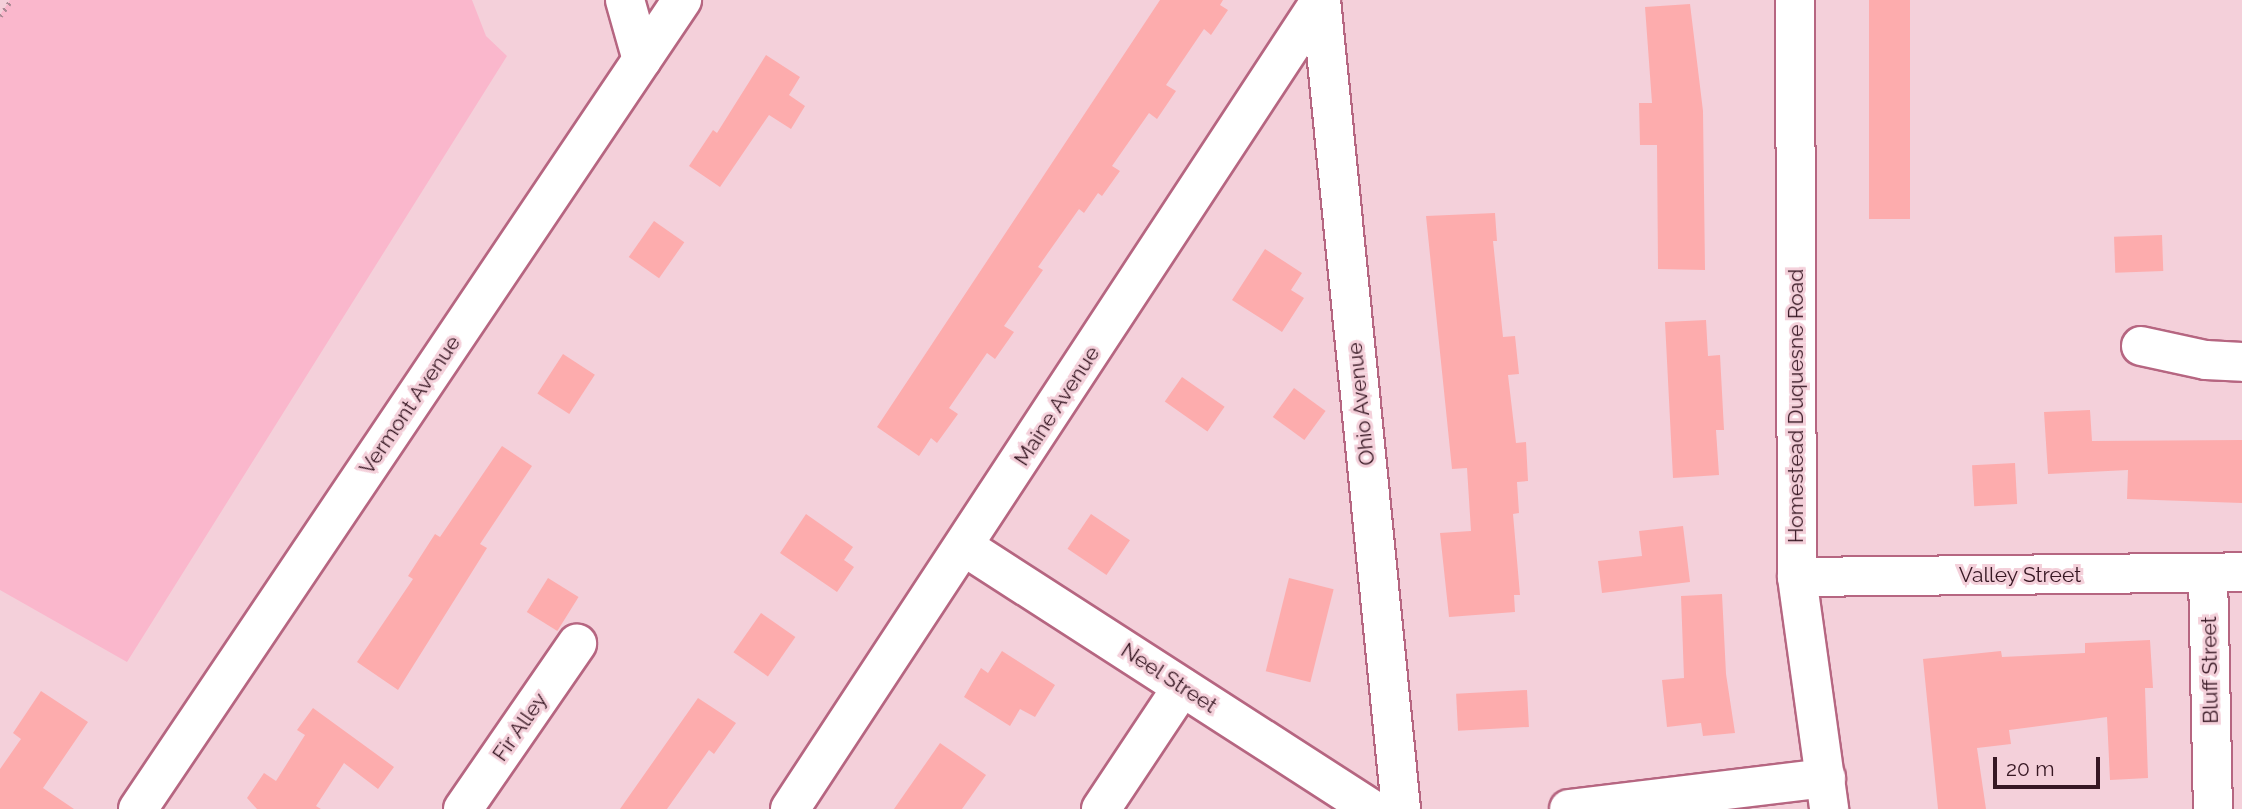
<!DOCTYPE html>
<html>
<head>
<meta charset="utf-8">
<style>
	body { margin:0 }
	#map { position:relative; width:2242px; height:809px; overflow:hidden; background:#f4d0da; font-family:Raleway,sans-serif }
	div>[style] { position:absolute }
	.green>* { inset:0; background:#fab7cc }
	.building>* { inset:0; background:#fdacad; transform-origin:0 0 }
	.path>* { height:4.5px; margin-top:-2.25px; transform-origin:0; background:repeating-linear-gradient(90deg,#ac8a95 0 2px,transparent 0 7px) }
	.roads { filter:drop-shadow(2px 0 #b66681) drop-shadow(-2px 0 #b66681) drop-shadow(0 2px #b66681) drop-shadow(0 -2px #b66681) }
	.minor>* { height:38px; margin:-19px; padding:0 19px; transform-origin:19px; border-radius:19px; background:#fff }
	span { translate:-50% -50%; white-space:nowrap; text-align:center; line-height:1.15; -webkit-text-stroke:6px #f4d0da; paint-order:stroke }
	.street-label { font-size:21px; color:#371723 }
	.scale { position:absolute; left:1993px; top:757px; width:107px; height:32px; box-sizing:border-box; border:4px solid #371723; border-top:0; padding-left:9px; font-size:21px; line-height:24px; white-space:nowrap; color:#371723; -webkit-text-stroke:5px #f4d0da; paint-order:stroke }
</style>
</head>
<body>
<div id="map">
	<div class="green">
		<i style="clip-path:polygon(10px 0,472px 0,486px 36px,507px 56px,127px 662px,0 590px,0 15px)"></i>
	</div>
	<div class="building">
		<i style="clip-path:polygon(1160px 0,1223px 0,1220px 5px,1228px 10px,1211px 35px,1204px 29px,1166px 85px,1176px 91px,1157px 119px,1149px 113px,1112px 166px,1120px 171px,1102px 196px,1098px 193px,1084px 213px,1079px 209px,1038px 267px,1043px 270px,1004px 326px,1014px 332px,995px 359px,987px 353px,949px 408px,958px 414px,937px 443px,931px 438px,919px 456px,877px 427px)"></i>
		<i style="left:1869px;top:0;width:41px;height:219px"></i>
		<i style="clip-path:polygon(1690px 4px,1703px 111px,1705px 270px,1658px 269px,1657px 145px,1640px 145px,1639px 103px,1652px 103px,1645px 7px)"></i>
		<i style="clip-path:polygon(766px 55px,800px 77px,789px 95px,805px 106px,791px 129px,769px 115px,720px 187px,689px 166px,713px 130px,717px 133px)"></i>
		<i style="clip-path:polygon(1495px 213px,1497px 241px,1493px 241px,1503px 337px,1515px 336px,1519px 374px,1508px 375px,1516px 443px,1526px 442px,1528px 481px,1517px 482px,1519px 513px,1513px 514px,1520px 595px,1514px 595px,1515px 612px,1449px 617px,1440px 533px,1471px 531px,1467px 468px,1452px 469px,1426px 216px)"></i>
		<i style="left:654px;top:221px;width:37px;height:44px;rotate:35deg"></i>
		<i style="left:2162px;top:235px;width:36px;height:48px;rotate:88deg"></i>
		<i style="clip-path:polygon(1265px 249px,1302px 273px,1291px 290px,1304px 298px,1282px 332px,1232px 300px)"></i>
		<i style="clip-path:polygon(1706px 320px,1708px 356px,1720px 355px,1724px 430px,1716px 430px,1719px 475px,1673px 478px,1665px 322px)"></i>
		<i style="left:563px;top:354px;width:38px;height:47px;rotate:33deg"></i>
		<i style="left:1182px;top:377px;width:52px;height:30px;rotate:35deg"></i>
		<i style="left:1294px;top:388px;width:39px;height:36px;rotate:36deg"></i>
		<i style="clip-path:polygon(2090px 410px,2092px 441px,2242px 440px,2242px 503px,2127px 499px,2128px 470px,2048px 474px,2044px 412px)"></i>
		<i style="clip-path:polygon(502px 446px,532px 466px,480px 544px,487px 548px,398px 690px,357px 662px,413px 579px,408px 576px,435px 534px,440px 537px)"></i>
		<i style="left:2015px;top:463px;width:41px;height:43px;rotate:87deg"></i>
		<i style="clip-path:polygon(806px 514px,853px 547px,844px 560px,854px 567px,837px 592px,780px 553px)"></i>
		<i style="left:1091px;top:514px;width:47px;height:42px;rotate:34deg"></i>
		<i style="clip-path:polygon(1683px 526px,1690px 582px,1602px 593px,1598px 561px,1642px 556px,1639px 531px)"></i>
		<i style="left:548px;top:578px;width:36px;height:40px;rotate:32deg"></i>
		<i style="left:1289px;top:578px;width:46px;height:96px;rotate:14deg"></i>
		<i style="clip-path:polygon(1722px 594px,1726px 674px,1735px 733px,1703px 736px,1701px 723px,1667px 727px,1662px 680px,1684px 678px,1681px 596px)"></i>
		<i style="left:761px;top:613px;width:42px;height:48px;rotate:35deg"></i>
		<i style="clip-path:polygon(2150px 640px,2153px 688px,2145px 688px,2148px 778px,2110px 780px,2107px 717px,2009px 730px,2011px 744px,1977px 748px,1986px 809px,1938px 809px,1923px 659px,2001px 651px,2002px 657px,2085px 653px,2085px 643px)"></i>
		<i style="clip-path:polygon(1002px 651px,1055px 685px,1035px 717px,1020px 709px,1010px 726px,964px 697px,981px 668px,988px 673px)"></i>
		<i style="left:1527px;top:690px;width:37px;height:71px;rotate:87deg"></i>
		<i style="clip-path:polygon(41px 691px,88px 722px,43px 788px,74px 809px,0 809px,0 769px,21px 739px,13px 733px)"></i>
		<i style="clip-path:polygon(698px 698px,736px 723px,714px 754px,709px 750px,667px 809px,620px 809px)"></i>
		<i style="clip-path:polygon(313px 708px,394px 767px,378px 789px,344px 763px,316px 806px,321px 809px,257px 809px,247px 798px,264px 773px,276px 781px,305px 735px,297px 730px)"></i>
		<i style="clip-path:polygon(940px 743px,986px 775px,962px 809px,894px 809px)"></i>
	</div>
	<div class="path">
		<i style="left:0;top:16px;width:19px;rotate:-55deg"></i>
	</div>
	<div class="roads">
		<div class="minor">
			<i style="left:625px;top:0;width:62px;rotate:74.2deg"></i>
			<i style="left:1321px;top:0;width:813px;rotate:84.35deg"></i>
			<i style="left:1795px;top:0;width:577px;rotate:89.8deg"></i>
			<i style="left:1797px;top:577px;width:234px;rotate:82.1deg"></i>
			<i style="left:2141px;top:346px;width:66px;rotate:12.2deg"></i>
			<i style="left:2206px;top:360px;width:36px;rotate:3deg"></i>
			<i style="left:965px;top:547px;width:484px;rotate:32.8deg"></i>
			<i style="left:2208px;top:574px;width:235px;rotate:88.8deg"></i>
			<i style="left:1797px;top:577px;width:445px;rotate:-0.6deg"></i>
			<i style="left:138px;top:809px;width:975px;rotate:-56.08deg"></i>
			<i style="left:463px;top:809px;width:201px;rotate:-55.4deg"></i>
			<i style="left:790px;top:809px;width:968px;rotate:-56.72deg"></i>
			<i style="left:1101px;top:809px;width:146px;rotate:-56.4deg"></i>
			<i style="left:1569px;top:809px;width:259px;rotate:-6.9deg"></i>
		</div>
	</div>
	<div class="street-label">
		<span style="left:1361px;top:404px;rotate:-96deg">Ohio Avenue</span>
		<span style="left:410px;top:405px;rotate:-56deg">Vermont Avenue</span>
		<span style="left:1057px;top:406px;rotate:-57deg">Maine Avenue</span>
		<span style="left:1796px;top:406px;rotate:-90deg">Homestead Duquesne Road</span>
		<span style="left:2020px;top:575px">Valley Street</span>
		<span style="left:2210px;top:670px;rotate:-91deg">Bluff Street</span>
		<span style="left:1169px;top:678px;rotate:33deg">Neel Street</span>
		<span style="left:520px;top:727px;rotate:-55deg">Fir Alley</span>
	</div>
	<div class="scale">20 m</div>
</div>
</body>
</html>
